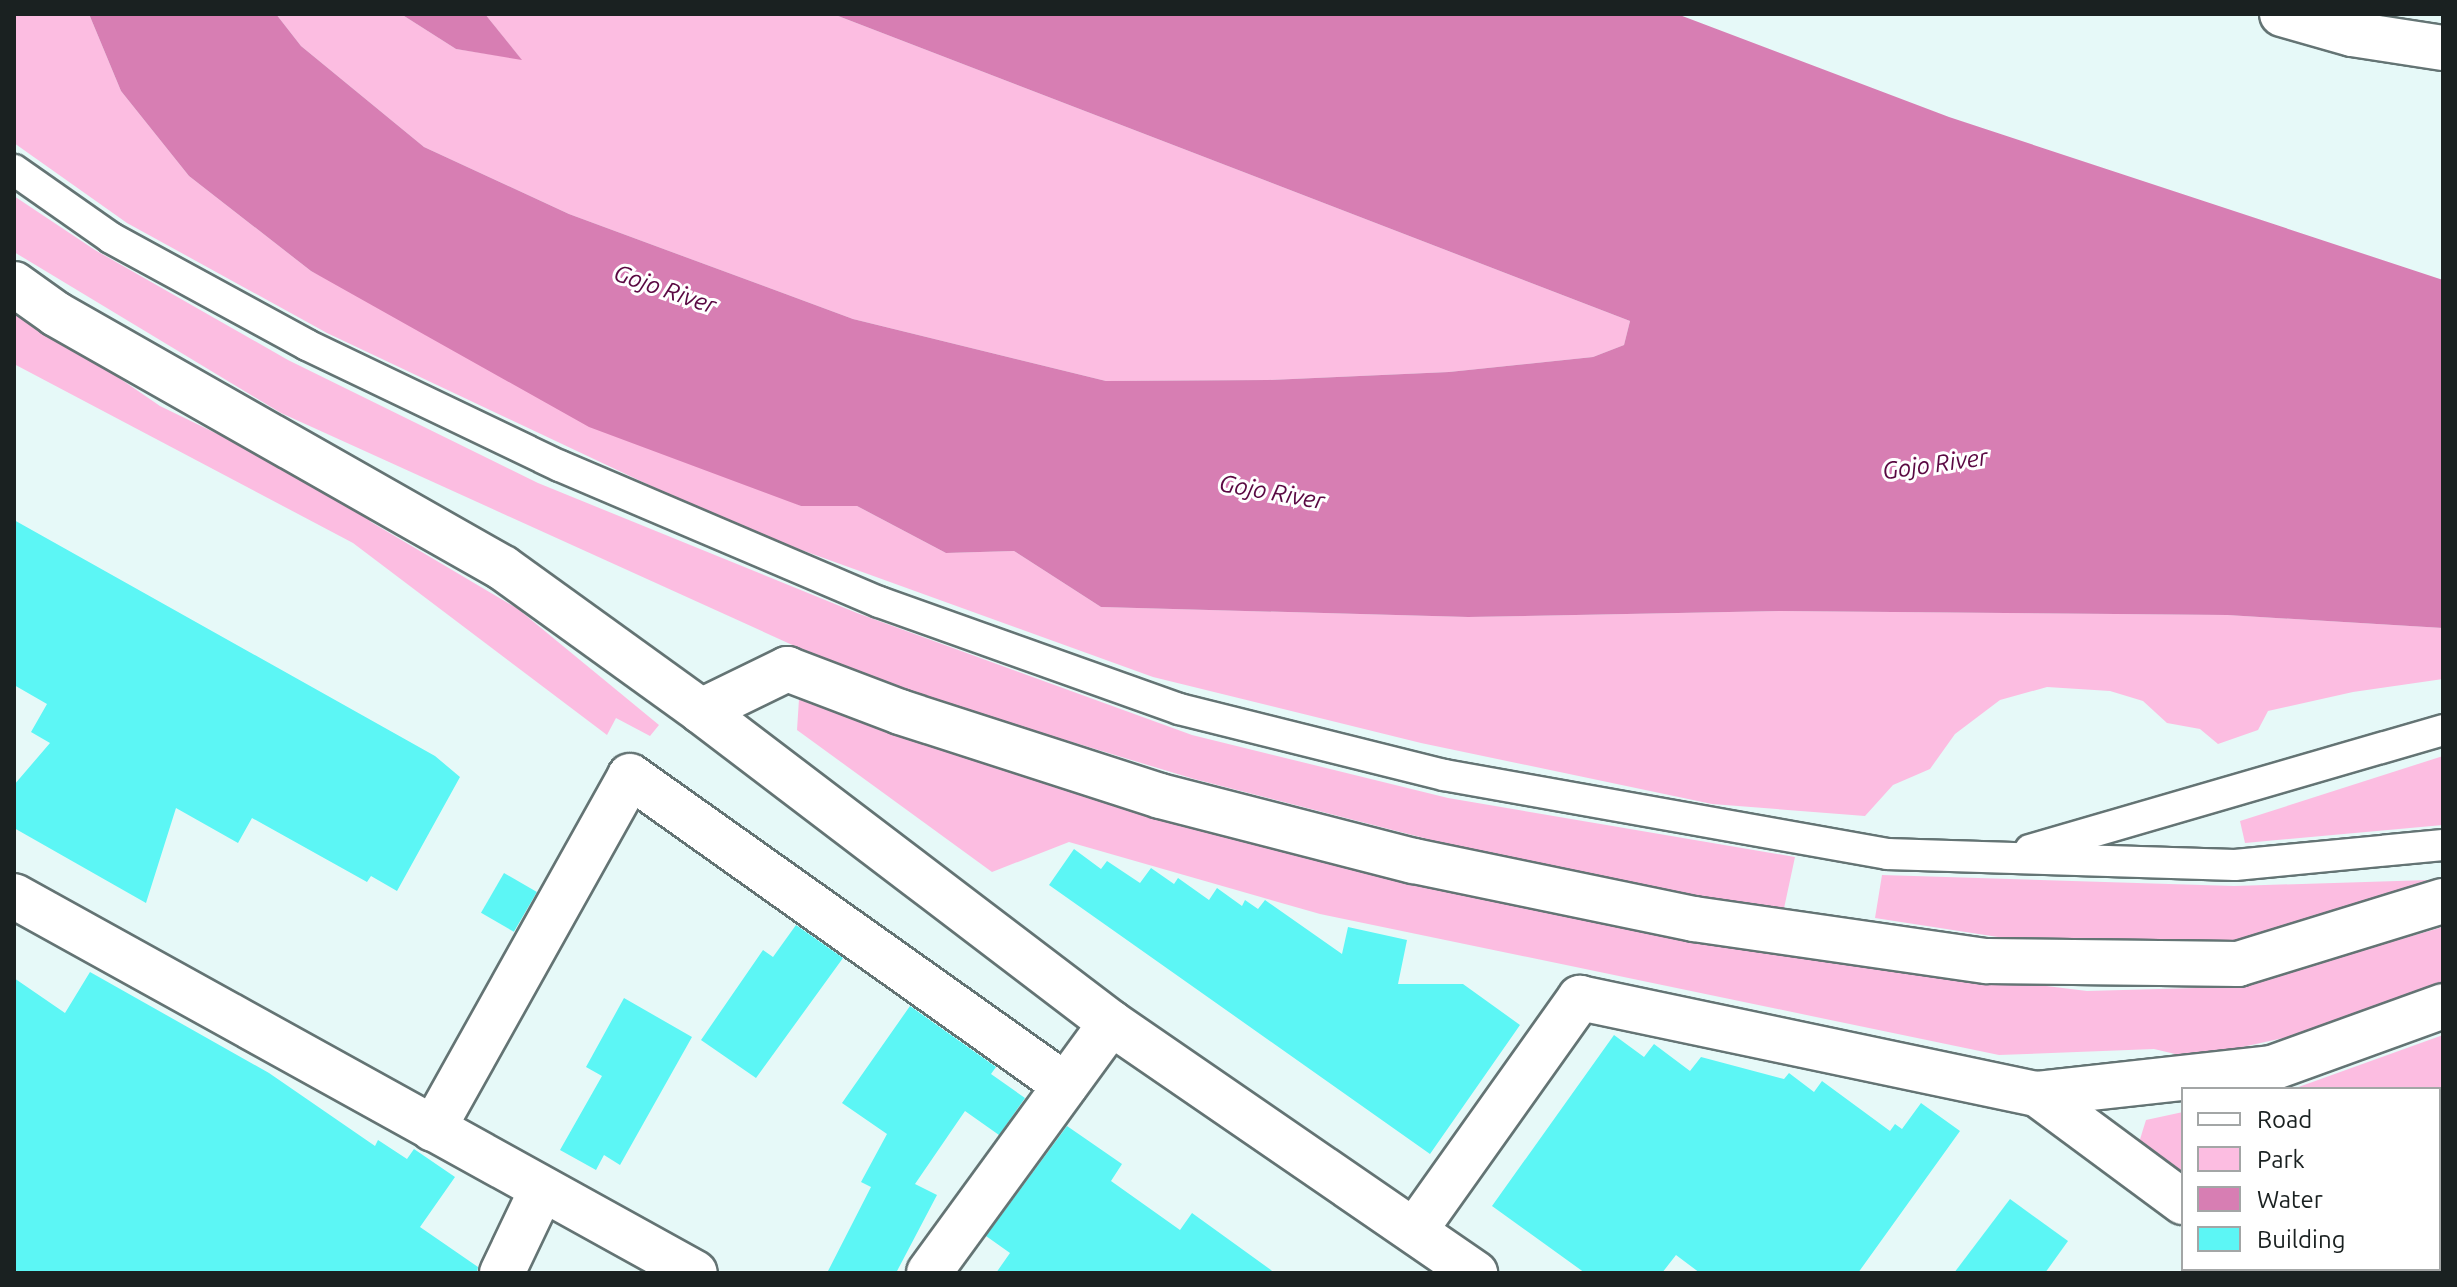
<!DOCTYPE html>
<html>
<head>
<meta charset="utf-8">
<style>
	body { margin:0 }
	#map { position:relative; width:2457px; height:1287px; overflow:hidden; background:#e6f9f8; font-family:Ubuntu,sans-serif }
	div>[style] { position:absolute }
	.green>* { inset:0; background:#fcbde1 }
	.water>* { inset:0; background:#d77eb3 }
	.building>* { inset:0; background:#5cf6f5; transform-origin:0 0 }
	.roads { filter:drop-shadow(2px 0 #647474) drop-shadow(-2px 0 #647474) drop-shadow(0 2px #647474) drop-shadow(0 -2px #647474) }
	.service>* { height:30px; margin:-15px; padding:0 15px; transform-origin:15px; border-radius:15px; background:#fff }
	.minor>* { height:44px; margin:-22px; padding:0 22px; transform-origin:22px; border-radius:22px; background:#fff }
	.tertiary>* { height:44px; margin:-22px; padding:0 22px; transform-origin:22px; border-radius:22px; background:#fff }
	span { translate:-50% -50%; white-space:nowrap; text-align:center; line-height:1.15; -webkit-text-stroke:6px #fff; paint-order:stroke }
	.water-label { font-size:24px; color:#5a0842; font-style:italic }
	.frame { position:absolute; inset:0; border:16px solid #1a2121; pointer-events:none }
	.legend { position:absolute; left:2181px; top:1087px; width:260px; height:184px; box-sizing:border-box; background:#fff; border:2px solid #a3a6a6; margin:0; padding:10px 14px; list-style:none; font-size:24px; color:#1a2121 }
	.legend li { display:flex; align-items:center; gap:16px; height:40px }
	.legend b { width:40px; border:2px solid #a3a6a6 }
</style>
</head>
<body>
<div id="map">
	<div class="green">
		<i style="clip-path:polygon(14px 14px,89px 14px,121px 91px,189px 176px,311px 271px,801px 506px,857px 506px,946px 553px,1014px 551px,1101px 607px,1468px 617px,1780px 611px,2227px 615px,2443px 628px,2443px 679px,2353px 692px,2268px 711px,2258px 730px,2218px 744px,2200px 729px,2167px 723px,2143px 701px,2110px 691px,2047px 687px,2000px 700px,1955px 734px,1930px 769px,1893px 785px,1865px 816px,1712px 804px,1421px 743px,1153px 677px,738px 527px,327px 333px,127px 223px,14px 143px)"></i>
		<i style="clip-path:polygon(276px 14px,401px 14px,456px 49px,521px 59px,485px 14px,833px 14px,1630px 321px,1624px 345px,1593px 357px,1449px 372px,1268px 380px,1106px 381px,853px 319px,569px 214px,424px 147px,301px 46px)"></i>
		<i style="clip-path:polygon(14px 196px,95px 250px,288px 360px,538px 483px,857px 613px,1192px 735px,1448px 798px,1795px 857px,1783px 913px,1556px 872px,1194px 779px,874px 682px,281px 413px,14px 252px)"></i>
		<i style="clip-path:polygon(14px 306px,160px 406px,355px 501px,371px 522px,518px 609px,659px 725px,650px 736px,616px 718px,607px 735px,353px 543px,14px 364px)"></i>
		<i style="clip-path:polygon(799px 699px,915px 740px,1180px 826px,1570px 917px,1830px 959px,2087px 991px,2232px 987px,2443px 927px,2443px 984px,2288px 1037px,2192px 1058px,2154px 1049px,1999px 1055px,1320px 914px,1069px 842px,992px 872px,797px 730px)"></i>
		<i style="clip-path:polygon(2443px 756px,2443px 825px,2245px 843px,2240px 821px)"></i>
		<i style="clip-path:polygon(1882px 875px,2234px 886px,2429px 880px,2239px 941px,1998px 937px,1875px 918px)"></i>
		<i style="clip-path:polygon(2443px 1035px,2443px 1273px,2309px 1273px,2304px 1269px,2439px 1269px,2439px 1089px,2293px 1089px)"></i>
		<i style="clip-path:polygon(2183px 1112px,2183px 1182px,2137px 1149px,2146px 1120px)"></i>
	</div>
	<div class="water">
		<i style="clip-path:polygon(89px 14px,276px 14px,301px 46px,424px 147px,569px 214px,853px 319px,1106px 381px,1268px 380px,1449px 372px,1593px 357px,1624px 345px,1630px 321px,833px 14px,1677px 14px,1949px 117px,2443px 280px,2443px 628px,2227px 615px,1780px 611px,1468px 617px,1101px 607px,1014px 551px,946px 553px,857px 506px,801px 506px,589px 427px,311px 271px,189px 176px,121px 91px)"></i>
		<i style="clip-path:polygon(401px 14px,485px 14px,522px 60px,456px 49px)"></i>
	</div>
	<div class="building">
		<i style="clip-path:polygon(14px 520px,435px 756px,460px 777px,397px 891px,371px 876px,367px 882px,252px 818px,238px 843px,176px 808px,146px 903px,14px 828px,14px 785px,50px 743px,31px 732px,47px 704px,14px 685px)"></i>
		<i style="clip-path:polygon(1074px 849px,1101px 869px,1107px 861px,1140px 883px,1151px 868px,1174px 884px,1178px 878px,1209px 900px,1217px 888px,1242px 906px,1245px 900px,1258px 909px,1265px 900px,1342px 954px,1348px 927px,1407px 940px,1398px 984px,1463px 984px,1520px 1025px,1430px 1154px,1049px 885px)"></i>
		<i style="left:504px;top:873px;width:38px;height:46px;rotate:30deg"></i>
		<i style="clip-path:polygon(796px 925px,843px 958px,756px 1078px,701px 1040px,763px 950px,773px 957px)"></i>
		<i style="clip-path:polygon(90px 972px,269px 1073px,375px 1146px,378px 1140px,407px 1159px,414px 1149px,455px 1177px,420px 1227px,478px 1267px,477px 1273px,14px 1273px,14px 978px,65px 1013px)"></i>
		<i style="clip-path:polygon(624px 998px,692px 1037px,620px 1165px,604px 1155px,596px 1170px,560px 1150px,602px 1076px,586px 1067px)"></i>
		<i style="clip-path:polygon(910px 1006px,996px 1067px,991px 1074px,1025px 1098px,999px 1135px,965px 1111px,915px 1184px,937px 1195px,896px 1273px,827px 1273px,871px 1187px,861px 1182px,887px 1134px,842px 1103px)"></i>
		<i style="clip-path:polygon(1614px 1035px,1644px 1057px,1654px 1044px,1690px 1071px,1701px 1057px,1784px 1079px,1789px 1073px,1814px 1092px,1822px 1081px,1890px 1131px,1895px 1124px,1902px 1129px,1921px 1103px,1960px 1131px,1858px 1273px,1700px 1273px,1676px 1255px,1662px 1273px,1585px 1273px,1492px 1206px)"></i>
		<i style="clip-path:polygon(1067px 1126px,1122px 1164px,1111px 1181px,1180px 1230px,1192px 1213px,1275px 1273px,996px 1273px,1010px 1253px,986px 1236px)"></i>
		<i style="clip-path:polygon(2010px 1199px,2068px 1241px,2045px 1273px,1954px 1273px)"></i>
	</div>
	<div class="roads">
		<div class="service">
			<i style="left:14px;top:170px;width:118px;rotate:35deg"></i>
			<i style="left:111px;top:238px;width:223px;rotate:28.6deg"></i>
			<i style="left:307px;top:345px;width:280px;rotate:25.6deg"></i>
			<i style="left:560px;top:466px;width:347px;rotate:23.1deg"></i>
			<i style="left:879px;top:602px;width:319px;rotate:19.6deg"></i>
			<i style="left:1179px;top:709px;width:273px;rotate:14deg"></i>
			<i style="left:1444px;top:775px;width:450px;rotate:10.1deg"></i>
			<i style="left:1887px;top:854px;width:348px;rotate:1.8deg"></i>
			<i style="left:2235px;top:865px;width:209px;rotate:-5.5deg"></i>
			<i style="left:2030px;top:850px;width:430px;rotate:-16.2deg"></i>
		</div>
		<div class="minor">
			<i style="left:14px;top:284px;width:52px;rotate:35.5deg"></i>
			<i style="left:56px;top:314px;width:514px;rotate:29.61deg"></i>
			<i style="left:503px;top:568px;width:244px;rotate:35.8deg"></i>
			<i style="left:701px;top:711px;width:515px;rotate:37.27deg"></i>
			<i style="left:1111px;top:1023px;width:309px;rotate:126.1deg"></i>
			<i style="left:701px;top:711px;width:96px;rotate:-26deg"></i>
			<i style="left:787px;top:669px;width:121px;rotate:20.8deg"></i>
			<i style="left:900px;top:712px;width:273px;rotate:17.9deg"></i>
			<i style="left:1160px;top:796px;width:262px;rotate:14.4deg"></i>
			<i style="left:1414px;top:861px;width:286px;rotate:11.7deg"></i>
			<i style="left:1694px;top:919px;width:296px;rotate:8.2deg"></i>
			<i style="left:1987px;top:961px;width:251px;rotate:0.7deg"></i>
			<i style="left:2238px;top:964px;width:214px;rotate:-17.1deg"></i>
			<i style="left:14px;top:896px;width:778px;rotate:28.97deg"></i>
			<i style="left:2037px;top:1094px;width:182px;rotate:36.5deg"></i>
			<i style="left:433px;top:1129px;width:404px;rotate:-60.8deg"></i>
			<i style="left:630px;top:776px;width:534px;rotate:35.39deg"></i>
			<i style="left:1415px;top:1230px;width:285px;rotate:-54.6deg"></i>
			<i style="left:1580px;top:998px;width:467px;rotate:11.9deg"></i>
			<i style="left:2037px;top:1094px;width:236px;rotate:-6.3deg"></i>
			<i style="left:2272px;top:1068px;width:182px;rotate:-19.9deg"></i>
			<i style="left:2273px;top:1269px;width:6px;rotate:39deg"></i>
			<i style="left:502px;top:1273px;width:93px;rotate:-64.5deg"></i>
		</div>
		<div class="tertiary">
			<i style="left:2282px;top:14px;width:73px;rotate:15.9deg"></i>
			<i style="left:2352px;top:34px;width:92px;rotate:8.7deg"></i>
			<i style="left:1111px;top:1023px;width:442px;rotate:34.5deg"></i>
		</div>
	</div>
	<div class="water-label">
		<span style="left:665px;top:289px;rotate:19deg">Gojo River</span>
		<span style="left:1935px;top:464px;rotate:-8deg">Gojo River</span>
		<span style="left:1272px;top:492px;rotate:10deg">Gojo River</span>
	</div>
	<div class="frame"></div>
	<ul class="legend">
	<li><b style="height:10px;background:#fff"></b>Road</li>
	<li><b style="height:22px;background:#fcbde1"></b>Park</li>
	<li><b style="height:22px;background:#d77eb3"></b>Water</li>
	<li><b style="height:22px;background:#5cf6f5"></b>Building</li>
	</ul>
</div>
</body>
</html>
